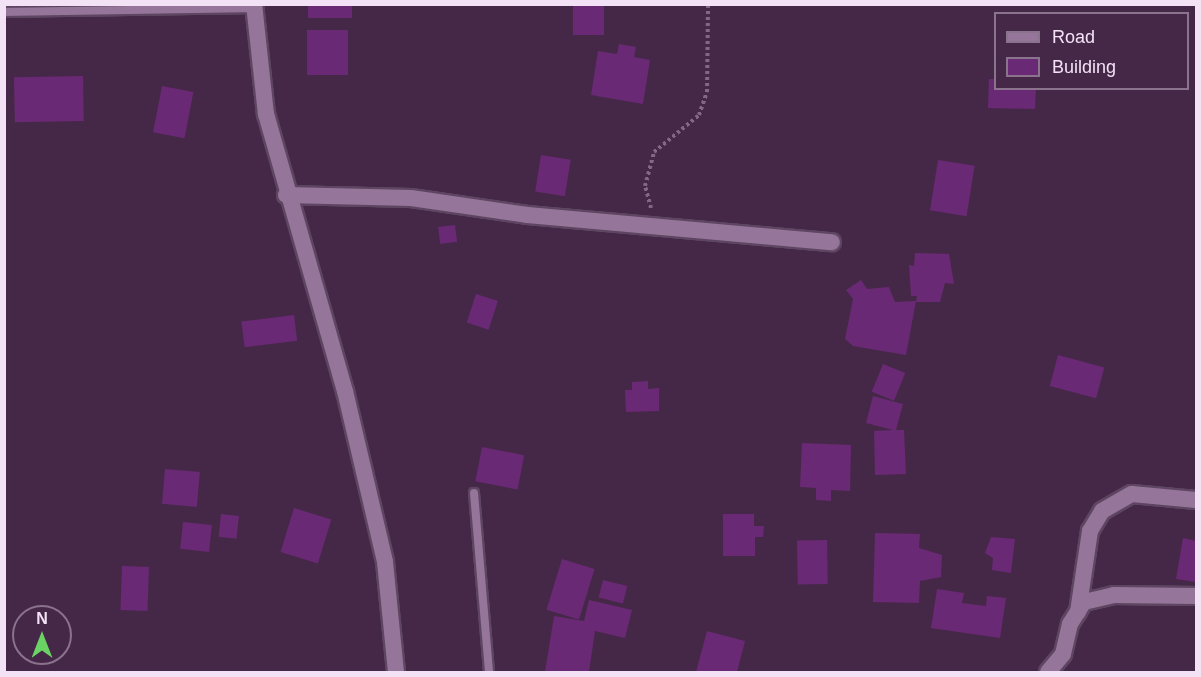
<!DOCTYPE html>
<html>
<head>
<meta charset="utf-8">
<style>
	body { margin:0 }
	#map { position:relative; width:1201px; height:677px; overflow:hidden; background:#452848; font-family:Helvetica,sans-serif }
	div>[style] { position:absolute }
	.building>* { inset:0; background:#6a2974; transform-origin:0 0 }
	.path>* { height:4px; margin-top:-2px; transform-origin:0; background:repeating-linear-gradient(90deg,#826884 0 3px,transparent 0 6px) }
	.roads { filter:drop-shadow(2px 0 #5e4662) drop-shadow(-2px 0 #5e4662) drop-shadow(0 2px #5e4662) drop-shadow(0 -2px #5e4662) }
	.lane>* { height:8px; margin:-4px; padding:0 4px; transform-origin:4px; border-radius:4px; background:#96759a }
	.street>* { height:16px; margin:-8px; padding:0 8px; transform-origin:8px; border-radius:8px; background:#96759a }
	span { translate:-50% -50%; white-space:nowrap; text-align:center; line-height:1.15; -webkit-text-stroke:4.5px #452848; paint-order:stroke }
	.frame { position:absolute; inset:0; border:6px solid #f3e1f5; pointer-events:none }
	.legend { position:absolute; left:994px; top:12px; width:195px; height:78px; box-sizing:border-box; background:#452848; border:2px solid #8b728d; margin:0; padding:8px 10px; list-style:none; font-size:18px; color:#f3e1f5 }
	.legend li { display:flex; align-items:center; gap:12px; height:30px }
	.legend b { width:30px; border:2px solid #8b728d }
	.north { position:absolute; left:12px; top:605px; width:60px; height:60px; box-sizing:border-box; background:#452848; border:2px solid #8b728d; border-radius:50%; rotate:0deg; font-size:16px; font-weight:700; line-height:24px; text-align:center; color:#f3e1f5 }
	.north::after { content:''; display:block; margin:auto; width:21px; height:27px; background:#6ad363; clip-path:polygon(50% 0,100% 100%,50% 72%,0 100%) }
</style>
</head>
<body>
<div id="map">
	<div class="building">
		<i style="left:573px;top:4px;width:31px;height:31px"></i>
		<i style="left:308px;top:5px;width:44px;height:13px"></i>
		<i style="left:307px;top:30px;width:41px;height:45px"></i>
		<i style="clip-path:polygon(619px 44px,636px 47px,634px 57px,650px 60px,643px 104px,591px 95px,598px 51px,617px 54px)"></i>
		<i style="left:83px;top:76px;width:45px;height:69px;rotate:89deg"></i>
		<i style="clip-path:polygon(989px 79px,996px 79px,996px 88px,1036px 88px,1035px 109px,988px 108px)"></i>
		<i style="left:162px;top:86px;width:32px;height:47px;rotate:11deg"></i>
		<i style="left:541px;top:155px;width:30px;height:37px;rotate:9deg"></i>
		<i style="left:938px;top:160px;width:37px;height:51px;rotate:9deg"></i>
		<i style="left:455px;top:225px;width:17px;height:17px;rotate:83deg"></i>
		<i style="clip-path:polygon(915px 253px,949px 254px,954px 284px,945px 283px,940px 302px,916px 302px,917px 296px,911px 296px,909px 265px,914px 266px)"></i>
		<i style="clip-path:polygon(861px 280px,867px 289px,889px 287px,895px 302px,916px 301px,906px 355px,853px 346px,845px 339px,853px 299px,846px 290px)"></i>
		<i style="left:476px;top:294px;width:23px;height:30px;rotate:18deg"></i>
		<i style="left:294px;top:315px;width:26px;height:53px;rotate:83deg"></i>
		<i style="left:1058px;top:355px;width:48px;height:32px;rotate:15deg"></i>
		<i style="left:883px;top:364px;width:24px;height:30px;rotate:22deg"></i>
		<i style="clip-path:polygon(648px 381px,648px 389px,659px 388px,659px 411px,626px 412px,625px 390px,632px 390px,632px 382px)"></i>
		<i style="clip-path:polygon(873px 396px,903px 404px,896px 430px,904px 430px,906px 474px,875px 475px,874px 431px,893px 430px,866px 423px)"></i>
		<i style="clip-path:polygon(802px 443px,851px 445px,850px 491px,831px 490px,831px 501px,816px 500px,816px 488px,800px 487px)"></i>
		<i style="left:482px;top:447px;width:43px;height:35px;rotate:11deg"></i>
		<i style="left:165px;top:469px;width:35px;height:35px;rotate:5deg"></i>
		<i style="left:294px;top:508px;width:39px;height:46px;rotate:17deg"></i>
		<i style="left:221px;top:514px;width:18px;height:23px;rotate:6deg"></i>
		<i style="clip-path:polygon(723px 514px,754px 514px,754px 526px,764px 526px,763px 537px,755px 537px,755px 556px,723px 556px)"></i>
		<i style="left:183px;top:522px;width:29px;height:27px;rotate:6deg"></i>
		<i style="clip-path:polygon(875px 533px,920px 534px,919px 548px,942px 555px,941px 577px,920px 581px,919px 603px,873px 602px)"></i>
		<i style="clip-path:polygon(991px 537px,1015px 539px,1011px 573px,992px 570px,993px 558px,985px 553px)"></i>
		<i style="clip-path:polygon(1183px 538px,1196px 541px,1196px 582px,1176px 579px)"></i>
		<i style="left:827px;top:540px;width:44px;height:30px;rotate:89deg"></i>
		<i style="left:562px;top:559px;width:34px;height:53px;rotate:17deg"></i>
		<i style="left:122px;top:566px;width:27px;height:44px;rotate:2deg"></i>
		<i style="left:603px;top:580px;width:25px;height:18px;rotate:14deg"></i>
		<i style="clip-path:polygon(937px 589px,964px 593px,962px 603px,986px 606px,987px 596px,1006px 598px,1000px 638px,931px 628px)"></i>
		<i style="clip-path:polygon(589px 600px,632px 610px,625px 638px,595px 631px,589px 672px,545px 672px,554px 616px,584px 621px)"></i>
		<i style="clip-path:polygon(707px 631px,745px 641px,737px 672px,696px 672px)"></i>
	</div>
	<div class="path">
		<i style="left:651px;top:208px;width:23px;rotate:-105deg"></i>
		<i style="left:645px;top:186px;width:35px;rotate:-75deg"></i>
		<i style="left:654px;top:152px;width:58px;rotate:-39.4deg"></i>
		<i style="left:699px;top:115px;width:24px;rotate:-71deg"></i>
		<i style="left:707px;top:92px;width:88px;rotate:-89.3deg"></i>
	</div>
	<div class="roads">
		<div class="lane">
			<i style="left:4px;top:12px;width:250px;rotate:-0.9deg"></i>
			<i style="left:474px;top:493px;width:180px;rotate:85.2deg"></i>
		</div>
		<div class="street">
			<i style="left:254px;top:4px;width:111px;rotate:83.8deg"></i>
			<i style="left:266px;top:114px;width:288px;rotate:74.1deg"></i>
			<i style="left:345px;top:391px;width:176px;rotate:76.8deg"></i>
			<i style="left:385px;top:562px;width:111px;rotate:84.3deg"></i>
			<i style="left:286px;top:195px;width:125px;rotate:1.4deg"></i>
			<i style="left:411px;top:198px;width:117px;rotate:8.3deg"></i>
			<i style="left:527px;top:215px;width:306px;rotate:5.1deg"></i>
			<i style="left:1078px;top:612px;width:82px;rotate:-81.6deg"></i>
			<i style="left:1090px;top:531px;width:23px;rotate:-59deg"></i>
			<i style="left:1102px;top:511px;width:34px;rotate:-30deg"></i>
			<i style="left:1132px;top:494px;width:64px;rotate:5.4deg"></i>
			<i style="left:1048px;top:672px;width:23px;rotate:-50deg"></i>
			<i style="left:1063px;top:654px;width:31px;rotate:-77deg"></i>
			<i style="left:1070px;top:624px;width:26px;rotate:-58deg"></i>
			<i style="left:1084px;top:602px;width:31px;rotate:-13deg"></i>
			<i style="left:1114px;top:595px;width:82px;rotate:0.7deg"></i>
		</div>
	</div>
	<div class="frame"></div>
	<ul class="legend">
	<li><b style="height:8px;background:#96759a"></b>Road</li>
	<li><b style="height:16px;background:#6a2974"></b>Building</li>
	</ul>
	<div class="north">N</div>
</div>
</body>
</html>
